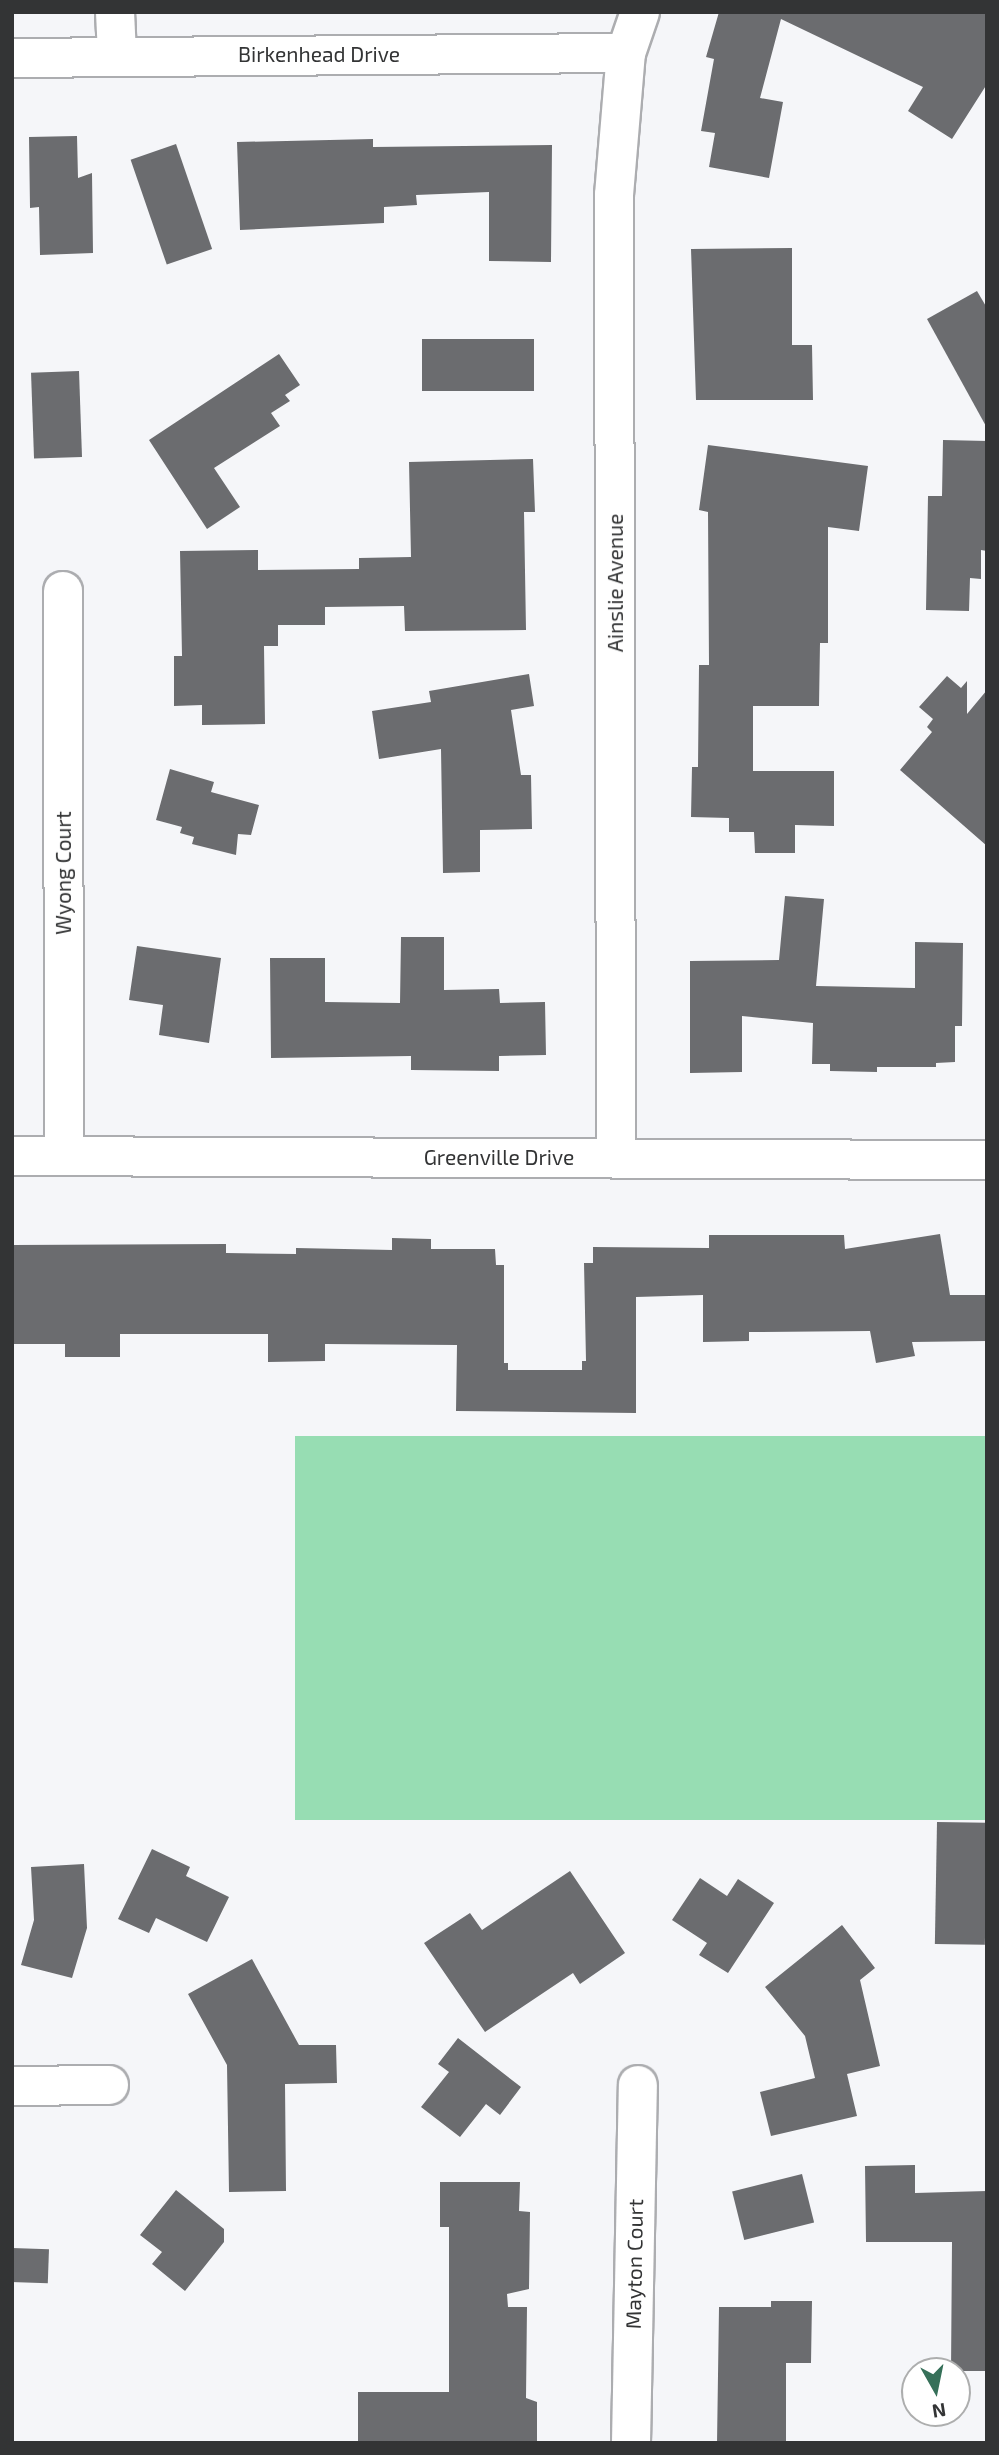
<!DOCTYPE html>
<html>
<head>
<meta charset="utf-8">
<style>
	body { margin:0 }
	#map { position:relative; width:999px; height:2455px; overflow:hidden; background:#f5f6f9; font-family:"Exo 2",sans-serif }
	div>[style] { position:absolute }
	.green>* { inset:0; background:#97ddb3; transform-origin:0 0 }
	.building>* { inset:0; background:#6b6c6f; transform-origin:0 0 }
	.roads { filter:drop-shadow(2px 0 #acadb0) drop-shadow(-2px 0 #acadb0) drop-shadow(0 2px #acadb0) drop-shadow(0 -2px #acadb0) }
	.street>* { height:38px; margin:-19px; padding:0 19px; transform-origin:19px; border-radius:19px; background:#fff }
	span { translate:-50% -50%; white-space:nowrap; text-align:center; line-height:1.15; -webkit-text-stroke:7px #fff; paint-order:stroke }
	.street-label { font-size:21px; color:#333435 }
	.frame { position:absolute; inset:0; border:14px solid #333435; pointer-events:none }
	.north { position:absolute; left:901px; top:2357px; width:70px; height:70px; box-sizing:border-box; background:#fff; border:2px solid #adaeae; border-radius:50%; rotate:171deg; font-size:19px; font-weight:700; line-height:28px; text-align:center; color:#333435 }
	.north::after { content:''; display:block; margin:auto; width:24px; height:32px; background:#367059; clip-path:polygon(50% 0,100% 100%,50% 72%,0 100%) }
</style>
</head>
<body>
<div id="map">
	<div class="green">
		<i style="left:295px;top:1436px;width:692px;height:384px"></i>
	</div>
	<div class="building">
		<i style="clip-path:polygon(719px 12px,987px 12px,987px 84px,952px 139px,908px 111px,923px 87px,781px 19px,760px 98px,783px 102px,769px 178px,709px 167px,715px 133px,701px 131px,714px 59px,706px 57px)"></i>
		<i style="clip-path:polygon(77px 136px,78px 178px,92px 173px,93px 253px,40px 255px,39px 207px,30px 208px,29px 137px)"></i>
		<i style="clip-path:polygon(373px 139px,373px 147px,552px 145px,551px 262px,489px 261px,489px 192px,416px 195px,417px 205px,384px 207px,384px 223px,240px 230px,237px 142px)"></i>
		<i style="left:176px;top:144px;width:111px;height:48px;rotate:71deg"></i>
		<i style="clip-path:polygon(792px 248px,792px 345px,812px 345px,813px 400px,696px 400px,691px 249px)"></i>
		<i style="clip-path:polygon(977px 291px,987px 308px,987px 428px,927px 319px)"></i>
		<i style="left:534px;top:339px;width:52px;height:112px;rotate:90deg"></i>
		<i style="clip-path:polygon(279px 354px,300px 385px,285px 395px,290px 401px,271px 413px,280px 426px,214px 468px,240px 507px,207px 529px,149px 440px)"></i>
		<i style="left:79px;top:371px;width:86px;height:48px;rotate:88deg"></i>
		<i style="clip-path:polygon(943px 440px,987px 441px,987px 551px,981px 550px,981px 579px,970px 578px,969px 611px,926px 610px,928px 496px,942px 496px)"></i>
		<i style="clip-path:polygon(708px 445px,868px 466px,859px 531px,828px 527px,828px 643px,820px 643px,819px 706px,753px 706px,753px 771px,834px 771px,834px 826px,795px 825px,795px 853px,755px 853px,754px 832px,729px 832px,729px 818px,691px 817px,692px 767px,698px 767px,699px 665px,709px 665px,708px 512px,699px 510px)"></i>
		<i style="clip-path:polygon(533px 459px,535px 512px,524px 512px,526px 630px,405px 631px,404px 606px,325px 607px,325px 625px,278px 625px,278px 646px,264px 646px,265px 724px,202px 725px,202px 705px,174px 706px,174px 656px,182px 656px,180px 551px,258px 550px,258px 570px,359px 569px,359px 558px,411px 557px,409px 462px)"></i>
		<i style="clip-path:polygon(529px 674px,534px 706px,511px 710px,521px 775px,531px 775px,532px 829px,480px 830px,480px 872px,443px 873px,441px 749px,379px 759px,372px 711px,431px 702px,429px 691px)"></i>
		<i style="clip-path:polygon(947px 676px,961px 688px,967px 681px,967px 714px,987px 690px,987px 846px,900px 770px,932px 732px,927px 727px,933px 719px,919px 707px)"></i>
		<i style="clip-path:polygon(170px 769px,214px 782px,211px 792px,259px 805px,251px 835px,238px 834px,236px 855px,192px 844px,194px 837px,180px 833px,182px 827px,156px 820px)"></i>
		<i style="clip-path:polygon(785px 896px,824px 899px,816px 986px,915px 988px,915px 942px,963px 943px,962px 1026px,955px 1026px,955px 1062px,936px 1063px,936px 1067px,877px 1067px,877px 1072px,830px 1071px,830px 1064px,812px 1064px,813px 1023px,742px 1016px,742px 1072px,690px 1073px,690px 961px,779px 960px)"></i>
		<i style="clip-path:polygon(401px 937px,444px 937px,444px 990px,499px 989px,500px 1003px,545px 1002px,546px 1055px,499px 1056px,499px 1071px,411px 1070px,411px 1056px,271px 1058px,270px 958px,325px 958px,325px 1002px,400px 1003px)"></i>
		<i style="clip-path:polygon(137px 946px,221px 958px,209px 1043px,159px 1035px,163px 1005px,129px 1000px)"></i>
		<i style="clip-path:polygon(940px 1234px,950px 1295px,987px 1295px,987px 1341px,912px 1342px,915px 1356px,876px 1363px,870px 1331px,749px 1332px,749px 1341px,703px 1342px,703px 1295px,636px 1297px,636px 1413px,456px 1411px,457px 1345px,325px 1344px,325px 1361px,268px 1362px,268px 1334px,120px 1334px,120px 1357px,65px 1357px,65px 1344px,12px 1344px,12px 1245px,226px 1244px,226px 1253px,296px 1254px,296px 1248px,392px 1250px,392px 1238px,431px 1239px,431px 1249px,495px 1249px,496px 1265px,504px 1265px,504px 1363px,508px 1363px,508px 1370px,582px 1370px,582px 1361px,586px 1361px,584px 1263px,593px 1263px,593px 1247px,709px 1248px,709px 1235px,844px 1235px,845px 1249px)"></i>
		<i style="left:937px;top:1822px;width:50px;height:122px;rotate:1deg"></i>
		<i style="clip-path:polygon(152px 1849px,190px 1867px,186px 1876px,229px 1897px,207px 1942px,156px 1918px,149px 1933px,118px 1919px)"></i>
		<i style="clip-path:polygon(84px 1864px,87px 1928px,72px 1978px,21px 1965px,34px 1920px,31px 1867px)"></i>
		<i style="clip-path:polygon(570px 1871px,625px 1953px,580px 1984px,573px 1973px,485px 2032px,424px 1943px,470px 1913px,482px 1930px)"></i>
		<i style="clip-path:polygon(700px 1878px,727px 1896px,738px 1879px,774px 1903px,728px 1973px,699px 1955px,707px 1943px,672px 1920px)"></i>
		<i style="clip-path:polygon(842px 1925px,875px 1968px,860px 1980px,880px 2066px,847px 2074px,857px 2116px,771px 2136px,760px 2092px,815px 2078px,805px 2036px,765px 1987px)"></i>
		<i style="clip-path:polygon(252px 1959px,299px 2045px,336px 2045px,337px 2083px,285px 2084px,286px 2191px,229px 2192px,227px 2065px,188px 1994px)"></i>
		<i style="clip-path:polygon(458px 2038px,521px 2087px,500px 2115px,486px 2104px,460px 2137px,421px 2107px,449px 2072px,438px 2064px)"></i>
		<i style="clip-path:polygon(915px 2165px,915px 2193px,987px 2191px,987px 2371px,951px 2371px,952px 2242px,866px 2242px,865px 2166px)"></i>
		<i style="left:802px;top:2174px;width:50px;height:72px;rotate:76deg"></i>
		<i style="clip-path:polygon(440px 2182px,520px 2182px,519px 2211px,530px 2212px,529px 2289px,507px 2294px,508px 2307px,527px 2307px,526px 2398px,537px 2402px,537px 2443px,358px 2443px,358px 2392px,449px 2392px,449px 2227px,440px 2227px)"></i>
		<i style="clip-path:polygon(176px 2190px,224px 2229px,224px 2242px,185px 2291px,152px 2264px,162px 2252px,140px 2235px)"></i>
		<i style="left:12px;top:2248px;width:37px;height:34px;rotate:2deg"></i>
		<i style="clip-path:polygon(771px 2301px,812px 2301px,811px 2363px,786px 2363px,786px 2443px,717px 2443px,719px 2307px,771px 2307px)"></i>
	</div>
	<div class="roads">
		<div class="street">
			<i style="left:115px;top:12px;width:42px;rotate:87.3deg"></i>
			<i style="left:12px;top:58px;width:614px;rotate:-0.47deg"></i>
			<i style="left:63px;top:591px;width:564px;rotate:89.9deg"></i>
			<i style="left:12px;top:1156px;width:975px;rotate:0.24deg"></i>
			<i style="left:616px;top:1157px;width:962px;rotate:-90.12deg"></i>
			<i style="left:614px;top:195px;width:143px;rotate:-85.2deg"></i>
			<i style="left:626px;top:53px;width:43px;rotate:-71.1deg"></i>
			<i style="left:12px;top:2086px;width:97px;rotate:-0.6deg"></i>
			<i style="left:631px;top:2443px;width:358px;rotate:-88.9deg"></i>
		</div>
	</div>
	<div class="street-label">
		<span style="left:319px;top:54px">Birkenhead Drive</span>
		<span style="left:615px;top:583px;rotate:-90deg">Ainslie Avenue</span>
		<span style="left:63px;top:873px;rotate:-90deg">Wyong Court</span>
		<span style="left:499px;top:1157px">Greenville Drive</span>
		<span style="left:634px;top:2264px;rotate:-89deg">Mayton Court</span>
	</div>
	<div class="frame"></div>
	<div class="north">N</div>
</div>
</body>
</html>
